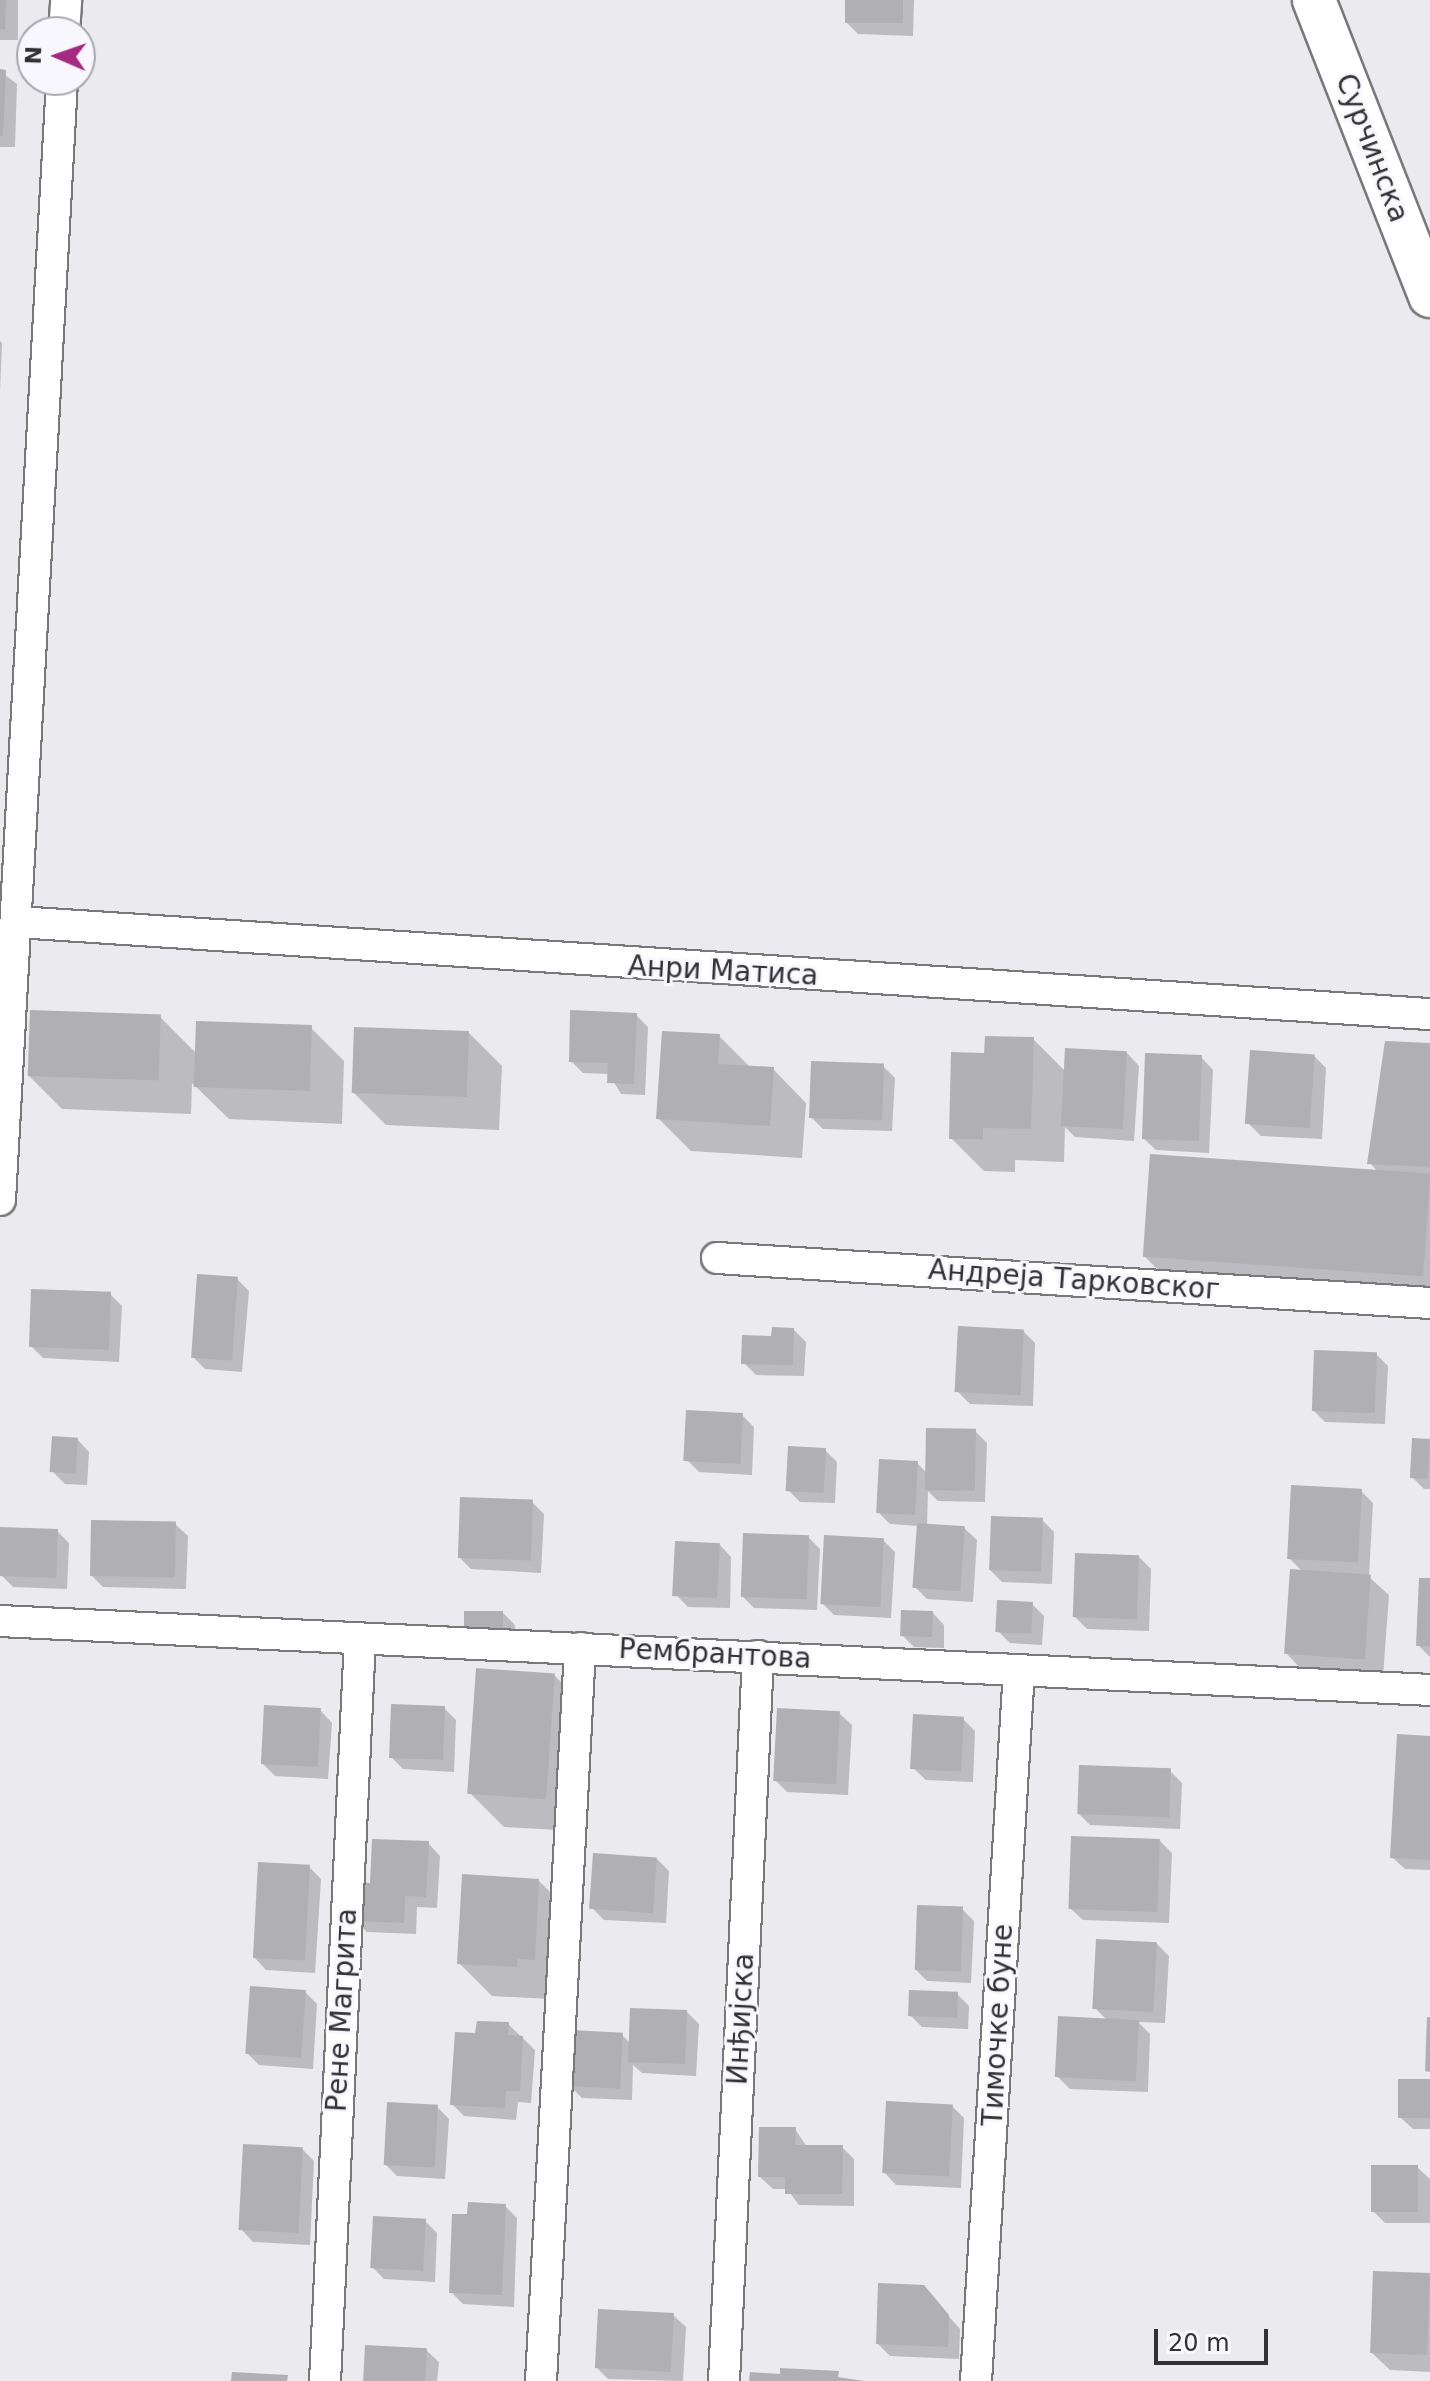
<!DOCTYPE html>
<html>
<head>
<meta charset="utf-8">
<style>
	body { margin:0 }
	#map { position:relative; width:1430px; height:2381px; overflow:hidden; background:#ebeaef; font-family:"DejaVu Sans",sans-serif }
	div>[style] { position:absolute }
	.shadow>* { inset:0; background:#0003; transform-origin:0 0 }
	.building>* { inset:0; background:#b0afb4; transform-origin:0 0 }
	.roads { filter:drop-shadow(2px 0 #79787d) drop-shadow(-2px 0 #79787d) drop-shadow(0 2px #79787d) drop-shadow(0 -2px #79787d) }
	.street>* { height:30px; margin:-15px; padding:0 15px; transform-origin:15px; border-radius:15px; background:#fff }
	.secondary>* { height:42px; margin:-21px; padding:0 21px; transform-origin:21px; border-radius:21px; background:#fff }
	span { translate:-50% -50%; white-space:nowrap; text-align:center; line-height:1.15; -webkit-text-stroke:6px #f8f7fd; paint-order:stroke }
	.street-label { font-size:28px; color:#323134 }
	.north { position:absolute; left:16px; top:16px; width:80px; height:80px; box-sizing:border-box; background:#f8f7fd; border:2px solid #a9a8ad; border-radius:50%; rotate:272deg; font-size:22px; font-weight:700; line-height:32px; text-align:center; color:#323134 }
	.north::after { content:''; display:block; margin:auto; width:28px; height:36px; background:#a42b81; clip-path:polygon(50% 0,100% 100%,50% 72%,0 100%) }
	.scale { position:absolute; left:1154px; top:2329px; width:114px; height:36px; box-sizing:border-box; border:4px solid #323134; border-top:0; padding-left:10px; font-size:24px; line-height:28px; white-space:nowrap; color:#323134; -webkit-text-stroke:6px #f8f7fd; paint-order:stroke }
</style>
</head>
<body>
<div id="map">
	<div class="shadow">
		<i style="left:0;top:0;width:18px;height:40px"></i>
		<i style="clip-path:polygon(848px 0,914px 0,913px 36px,858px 34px,846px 22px)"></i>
		<i style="clip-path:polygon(0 71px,17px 84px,15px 147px,0 147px)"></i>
		<i style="clip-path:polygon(0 341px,2px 343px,0 391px)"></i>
		<i style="clip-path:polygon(636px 1015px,648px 1027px,645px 1095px,621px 1094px,609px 1074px,583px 1073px,571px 1061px)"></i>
		<i style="clip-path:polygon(160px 1017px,197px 1054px,311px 1028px,344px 1061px,342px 1124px,229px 1119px,192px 1083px,191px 1114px,62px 1109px,29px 1076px)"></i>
		<i style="clip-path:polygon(469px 1033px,502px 1066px,499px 1130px,386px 1125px,353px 1092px)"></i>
		<i style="clip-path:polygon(719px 1036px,751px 1068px,773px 1069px,806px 1103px,802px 1158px,691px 1151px,658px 1118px)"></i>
		<i style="clip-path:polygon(1033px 1039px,1066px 1072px,1127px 1053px,1139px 1066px,1134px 1141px,1075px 1137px,1065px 1127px,1064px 1162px,1015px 1160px,1015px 1172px,984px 1171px,951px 1138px,986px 1055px)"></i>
		<i style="clip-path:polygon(1430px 1045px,1430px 1307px,1178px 1289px,1144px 1256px,1378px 1172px,1370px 1163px)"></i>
		<i style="clip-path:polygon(1314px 1056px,1326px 1068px,1322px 1139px,1261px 1136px,1249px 1124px)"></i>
		<i style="clip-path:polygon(1201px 1057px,1213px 1070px,1209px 1153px,1156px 1150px,1143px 1138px)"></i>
		<i style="clip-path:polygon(883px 1066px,895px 1078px,892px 1131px,823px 1129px,811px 1117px)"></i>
		<i style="clip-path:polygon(237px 1279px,249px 1291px,242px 1372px,205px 1369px,193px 1357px)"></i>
		<i style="clip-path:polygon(110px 1294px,122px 1306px,119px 1362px,43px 1358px,31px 1346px)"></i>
		<i style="clip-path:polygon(794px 1330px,806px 1342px,804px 1376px,756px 1375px,744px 1363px)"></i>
		<i style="clip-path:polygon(1023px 1331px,1035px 1343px,1033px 1406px,970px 1404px,958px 1392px)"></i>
		<i style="clip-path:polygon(1376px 1354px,1388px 1366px,1385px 1424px,1325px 1422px,1313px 1410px)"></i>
		<i style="clip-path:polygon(742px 1415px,754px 1427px,752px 1475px,699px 1472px,687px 1460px)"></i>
		<i style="clip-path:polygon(975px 1431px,987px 1443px,985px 1502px,938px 1501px,928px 1491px,927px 1526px,964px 1528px,977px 1540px,973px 1602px,927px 1599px,915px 1587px,919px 1526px,890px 1524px,878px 1512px,917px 1463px,927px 1473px)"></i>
		<i style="clip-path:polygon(77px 1439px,89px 1452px,87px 1485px,65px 1484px,53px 1472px)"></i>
		<i style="clip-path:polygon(1430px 1441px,1430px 1489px,1424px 1489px,1412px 1477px)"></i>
		<i style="clip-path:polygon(825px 1450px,837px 1462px,835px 1503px,800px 1502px,788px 1490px)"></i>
		<i style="clip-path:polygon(1361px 1491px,1373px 1503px,1369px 1577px,1389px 1595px,1383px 1677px,1304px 1672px,1286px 1653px,1303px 1572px,1289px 1558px)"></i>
		<i style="clip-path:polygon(532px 1502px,544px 1514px,541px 1573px,471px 1569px,459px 1557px)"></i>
		<i style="clip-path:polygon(1042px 1520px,1054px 1532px,1052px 1584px,1002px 1582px,990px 1570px)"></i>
		<i style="clip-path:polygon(175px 1524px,188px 1536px,186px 1589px,103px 1587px,91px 1575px)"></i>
		<i style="clip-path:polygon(57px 1531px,69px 1543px,67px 1589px,13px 1587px,1px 1575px)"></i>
		<i style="clip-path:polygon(808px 1537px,820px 1549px,817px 1610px,754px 1608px,742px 1596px)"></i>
		<i style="clip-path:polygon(883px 1540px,895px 1552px,891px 1618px,834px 1615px,822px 1603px)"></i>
		<i style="clip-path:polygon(719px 1544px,731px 1557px,730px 1608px,688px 1607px,676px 1595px)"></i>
		<i style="clip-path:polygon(1139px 1557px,1151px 1569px,1149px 1631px,1087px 1629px,1074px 1616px)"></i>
		<i style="clip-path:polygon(1430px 1580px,1430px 1657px,1418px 1645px)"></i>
		<i style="clip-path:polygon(1032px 1604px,1044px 1616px,1042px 1645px,1010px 1643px,998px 1631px)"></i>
		<i style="clip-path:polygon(932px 1612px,944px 1625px,944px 1648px,914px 1647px,902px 1635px)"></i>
		<i style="clip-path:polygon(503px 1613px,515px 1625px,514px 1653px,477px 1652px)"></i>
		<i style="clip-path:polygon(554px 1675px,587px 1708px,580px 1831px,504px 1827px,471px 1794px)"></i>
		<i style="clip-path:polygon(444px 1708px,456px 1720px,454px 1772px,403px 1769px,391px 1757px)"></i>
		<i style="clip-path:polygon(320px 1710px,332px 1723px,328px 1779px,275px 1776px,263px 1764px)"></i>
		<i style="clip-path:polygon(839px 1713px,852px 1725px,848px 1795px,787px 1792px,775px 1780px)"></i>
		<i style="clip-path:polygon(963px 1719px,975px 1731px,973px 1782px,926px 1780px,913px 1768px)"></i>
		<i style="clip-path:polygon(1430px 1738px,1430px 1870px,1405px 1869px,1392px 1857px)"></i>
		<i style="clip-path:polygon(1170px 1771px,1182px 1783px,1180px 1829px,1090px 1825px,1078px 1813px)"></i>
		<i style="clip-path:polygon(1160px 1841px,1172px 1853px,1169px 1923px,1083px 1920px,1070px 1908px)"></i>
		<i style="clip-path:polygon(428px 1843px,440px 1856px,437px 1908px,417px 1907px,416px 1934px,367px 1932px,355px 1920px,372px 1885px)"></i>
		<i style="clip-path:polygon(657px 1859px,669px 1871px,666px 1923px,604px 1920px,592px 1908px)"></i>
		<i style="clip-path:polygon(309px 1867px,321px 1879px,315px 1973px,266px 1970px,254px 1957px)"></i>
		<i style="clip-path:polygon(539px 1881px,572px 1914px,550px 1999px,492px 1996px,459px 1963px)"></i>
		<i style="clip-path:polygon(962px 1909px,974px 1921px,971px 1983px,927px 1981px,915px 1969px)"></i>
		<i style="clip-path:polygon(1157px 1944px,1169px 1956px,1165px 2023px,1138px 2022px,1150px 2034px,1148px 2092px,1070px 2089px,1058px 2077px,1107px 2020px,1095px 2008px)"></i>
		<i style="clip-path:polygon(305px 1992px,317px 2004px,313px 2069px,259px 2065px,247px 2053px)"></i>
		<i style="clip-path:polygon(957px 1994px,969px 2006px,968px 2029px,922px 2027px,910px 2015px)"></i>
		<i style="clip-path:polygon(687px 2012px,699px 2024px,696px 2076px,642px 2073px,633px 2065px,632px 2100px,582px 2098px,570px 2086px,622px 2035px,630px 2043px)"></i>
		<i style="clip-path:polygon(508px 2024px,535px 2050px,531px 2103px,518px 2102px,516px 2120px,464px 2116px,452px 2104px,477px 2035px)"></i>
		<i style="clip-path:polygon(1430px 2081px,1430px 2129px,1413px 2129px,1400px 2117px)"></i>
		<i style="clip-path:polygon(952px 2106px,964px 2118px,961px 2188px,896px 2185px,884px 2172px)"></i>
		<i style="clip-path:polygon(437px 2107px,449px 2119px,445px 2179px,397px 2176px,385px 2164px)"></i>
		<i style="clip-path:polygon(795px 2129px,807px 2147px,842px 2147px,854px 2159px,854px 2206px,799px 2205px,787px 2189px,773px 2189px,760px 2177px)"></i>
		<i style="clip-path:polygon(302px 2149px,314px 2161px,310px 2245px,253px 2242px,241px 2229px)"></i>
		<i style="clip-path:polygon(1417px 2167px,1430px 2179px,1430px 2223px,1385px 2223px,1373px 2211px)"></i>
		<i style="clip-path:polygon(505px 2206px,517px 2218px,514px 2307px,463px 2304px,451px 2292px,469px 2216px)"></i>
		<i style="clip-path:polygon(425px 2221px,437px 2233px,435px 2282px,384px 2279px,372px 2267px)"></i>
		<i style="clip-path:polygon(1430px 2275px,1430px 2372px,1390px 2370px,1371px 2352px)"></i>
		<i style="clip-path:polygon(923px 2287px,960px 2329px,959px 2359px,890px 2356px,878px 2344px)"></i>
		<i style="clip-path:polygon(673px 2315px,686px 2327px,683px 2381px,608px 2379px,596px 2367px)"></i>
		<i style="clip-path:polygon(426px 2350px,439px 2362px,437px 2381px,365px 2381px)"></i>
	</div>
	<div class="building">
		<i style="clip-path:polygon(0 0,6px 0,5px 30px,0 29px)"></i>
		<i style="left:845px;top:0;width:58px;height:23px"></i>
		<i style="clip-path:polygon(0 69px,6px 70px,3px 136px,0 136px)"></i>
		<i style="left:30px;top:1010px;width:131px;height:66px;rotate:2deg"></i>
		<i style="clip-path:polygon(570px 1010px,637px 1013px,634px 1084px,607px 1083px,608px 1063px,569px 1062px)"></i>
		<i style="left:196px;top:1021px;width:116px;height:66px;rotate:2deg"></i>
		<i style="left:354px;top:1027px;width:115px;height:66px;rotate:2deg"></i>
		<i style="clip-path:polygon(662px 1031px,720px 1034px,718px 1064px,774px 1067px,770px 1126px,656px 1119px)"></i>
		<i style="clip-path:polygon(985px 1036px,1034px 1037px,1031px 1129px,983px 1128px,983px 1139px,949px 1139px,951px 1052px,984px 1053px)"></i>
		<i style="clip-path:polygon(1385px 1041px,1430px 1043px,1430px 1167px,1367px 1164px)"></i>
		<i style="left:1065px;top:1048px;width:62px;height:78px;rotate:3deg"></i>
		<i style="left:1250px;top:1050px;width:65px;height:74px;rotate:4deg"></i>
		<i style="left:1145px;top:1053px;width:57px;height:86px;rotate:2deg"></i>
		<i style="left:811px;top:1061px;width:73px;height:57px;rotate:2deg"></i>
		<i style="left:1150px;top:1154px;width:281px;height:103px;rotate:4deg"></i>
		<i style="left:197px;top:1274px;width:41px;height:84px;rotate:4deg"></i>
		<i style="left:31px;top:1289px;width:80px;height:58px;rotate:2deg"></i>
		<i style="left:958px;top:1326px;width:66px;height:66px;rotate:3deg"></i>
		<i style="clip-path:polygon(772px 1327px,794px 1328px,793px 1365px,741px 1364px,742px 1335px,771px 1336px)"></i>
		<i style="left:1314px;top:1350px;width:63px;height:61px;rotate:2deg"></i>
		<i style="left:686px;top:1410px;width:57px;height:51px;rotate:3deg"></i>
		<i style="left:926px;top:1428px;width:50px;height:62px;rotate:1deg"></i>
		<i style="left:52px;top:1436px;width:26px;height:36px;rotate:4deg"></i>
		<i style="left:1412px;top:1438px;width:18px;height:40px;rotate:3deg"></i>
		<i style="left:788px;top:1446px;width:38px;height:45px;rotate:3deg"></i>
		<i style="left:879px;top:1459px;width:39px;height:54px;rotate:3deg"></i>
		<i style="left:1291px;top:1485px;width:71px;height:74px;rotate:3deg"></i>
		<i style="left:460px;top:1497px;width:73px;height:61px;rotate:2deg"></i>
		<i style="left:991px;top:1516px;width:52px;height:54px;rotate:2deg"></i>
		<i style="left:91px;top:1520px;width:85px;height:56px;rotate:1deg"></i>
		<i style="left:917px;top:1523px;width:48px;height:65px;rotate:4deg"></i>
		<i style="left:0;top:1527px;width:58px;height:49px;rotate:2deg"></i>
		<i style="left:743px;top:1533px;width:66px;height:64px;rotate:2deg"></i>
		<i style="left:824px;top:1535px;width:60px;height:69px;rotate:3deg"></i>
		<i style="left:675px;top:1541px;width:45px;height:55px;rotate:3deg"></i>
		<i style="left:1075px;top:1553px;width:64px;height:64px;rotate:2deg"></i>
		<i style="left:1290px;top:1569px;width:81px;height:85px;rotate:4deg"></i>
		<i style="clip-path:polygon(1419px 1578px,1430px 1578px,1430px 1646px,1416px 1646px)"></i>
		<i style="left:997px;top:1600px;width:36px;height:32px;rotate:3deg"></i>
		<i style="left:901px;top:1610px;width:32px;height:26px;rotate:2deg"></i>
		<i style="left:464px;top:1611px;width:39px;height:30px"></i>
		<i style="left:476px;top:1668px;width:79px;height:126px;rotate:4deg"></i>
		<i style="left:391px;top:1704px;width:54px;height:54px;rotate:2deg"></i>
		<i style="left:264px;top:1705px;width:57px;height:59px;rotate:3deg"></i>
		<i style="left:777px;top:1708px;width:63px;height:73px;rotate:3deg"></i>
		<i style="left:913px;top:1714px;width:51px;height:55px;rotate:3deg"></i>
		<i style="clip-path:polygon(1397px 1734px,1430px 1736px,1430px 1860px,1390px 1858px)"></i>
		<i style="left:1079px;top:1765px;width:92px;height:49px;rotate:2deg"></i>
		<i style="left:1071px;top:1836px;width:89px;height:73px;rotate:2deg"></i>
		<i style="clip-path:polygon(372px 1839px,429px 1841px,426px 1897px,405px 1896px,404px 1923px,353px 1921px,354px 1882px,370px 1883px)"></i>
		<i style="left:593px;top:1853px;width:64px;height:56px;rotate:4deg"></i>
		<i style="left:258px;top:1862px;width:52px;height:96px;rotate:3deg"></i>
		<i style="clip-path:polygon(462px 1874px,539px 1879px,535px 1960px,518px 1959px,517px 1967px,457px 1964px)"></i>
		<i style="left:917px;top:1905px;width:46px;height:65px;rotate:2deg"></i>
		<i style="left:1096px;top:1939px;width:61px;height:70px;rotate:3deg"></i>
		<i style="left:250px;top:1986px;width:56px;height:68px;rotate:4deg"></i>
		<i style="left:909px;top:1990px;width:49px;height:26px;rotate:2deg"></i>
		<i style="left:630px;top:2008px;width:57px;height:54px;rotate:2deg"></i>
		<i style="left:1058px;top:2016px;width:81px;height:61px;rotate:3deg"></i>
		<i style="clip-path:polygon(1427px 2017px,1430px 2017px,1430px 2072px,1425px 2071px)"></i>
		<i style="clip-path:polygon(477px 2021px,509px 2022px,508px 2035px,523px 2036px,520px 2091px,506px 2091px,505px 2108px,450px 2105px,455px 2032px,475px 2033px)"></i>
		<i style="left:571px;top:2030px;width:52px;height:56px;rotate:3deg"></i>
		<i style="left:1398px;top:2079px;width:32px;height:39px"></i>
		<i style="left:886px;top:2101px;width:67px;height:72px;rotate:3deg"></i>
		<i style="left:387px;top:2102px;width:51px;height:63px;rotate:3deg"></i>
		<i style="clip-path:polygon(759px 2127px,796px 2127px,795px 2145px,843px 2145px,842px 2194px,785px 2194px,785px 2177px,758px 2177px)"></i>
		<i style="left:243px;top:2144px;width:60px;height:86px;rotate:3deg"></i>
		<i style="left:1371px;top:2165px;width:47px;height:47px"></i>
		<i style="clip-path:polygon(468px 2202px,506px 2204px,502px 2295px,449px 2293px,452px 2214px,467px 2214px)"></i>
		<i style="left:373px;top:2216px;width:53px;height:52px;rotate:3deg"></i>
		<i style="left:1373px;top:2271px;width:57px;height:82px;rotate:2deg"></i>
		<i style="clip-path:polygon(878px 2283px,924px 2285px,949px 2315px,948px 2347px,876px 2344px)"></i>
		<i style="left:598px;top:2309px;width:76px;height:59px;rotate:3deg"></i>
		<i style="left:365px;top:2345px;width:62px;height:36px;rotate:3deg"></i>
		<i style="clip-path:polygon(780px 2368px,839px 2371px,838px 2377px,864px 2381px,749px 2381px,750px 2372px,780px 2374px)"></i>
		<i style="clip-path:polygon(232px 2372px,288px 2375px,287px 2381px,231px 2381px)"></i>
	</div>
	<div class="roads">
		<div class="street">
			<i style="left:64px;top:32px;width:32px;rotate:-86deg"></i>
			<i style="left:17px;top:922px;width:1416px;rotate:3.73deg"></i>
			<i style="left:0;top:1200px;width:1122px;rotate:-86.83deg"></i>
			<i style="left:717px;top:1258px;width:714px;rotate:3.61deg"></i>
			<i style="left:0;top:1621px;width:1432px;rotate:2.76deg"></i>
			<i style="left:325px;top:2381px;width:743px;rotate:-87.3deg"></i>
			<i style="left:541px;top:2381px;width:734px;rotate:-86.95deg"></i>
			<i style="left:724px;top:2381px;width:726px;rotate:-87.31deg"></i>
			<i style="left:976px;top:2381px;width:712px;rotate:-86.54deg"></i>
		</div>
		<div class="secondary">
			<i style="left:1314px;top:0;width:318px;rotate:68.6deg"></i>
		</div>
	</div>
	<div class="street-label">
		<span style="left:1372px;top:148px;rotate:69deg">Сурчинска</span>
		<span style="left:723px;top:971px;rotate:3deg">Анри Матиса</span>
		<span style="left:1074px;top:1280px;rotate:4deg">Андреја Тарковског</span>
		<span style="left:715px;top:1654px;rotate:3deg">Рембрантова</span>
		<span style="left:342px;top:2010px;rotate:-87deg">Рене Магрита</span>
		<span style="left:741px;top:2019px;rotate:-87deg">Инђијска</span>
		<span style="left:998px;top:2025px;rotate:-87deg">Тимочке буне</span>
	</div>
	<div class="north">N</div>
	<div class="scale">20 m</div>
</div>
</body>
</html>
